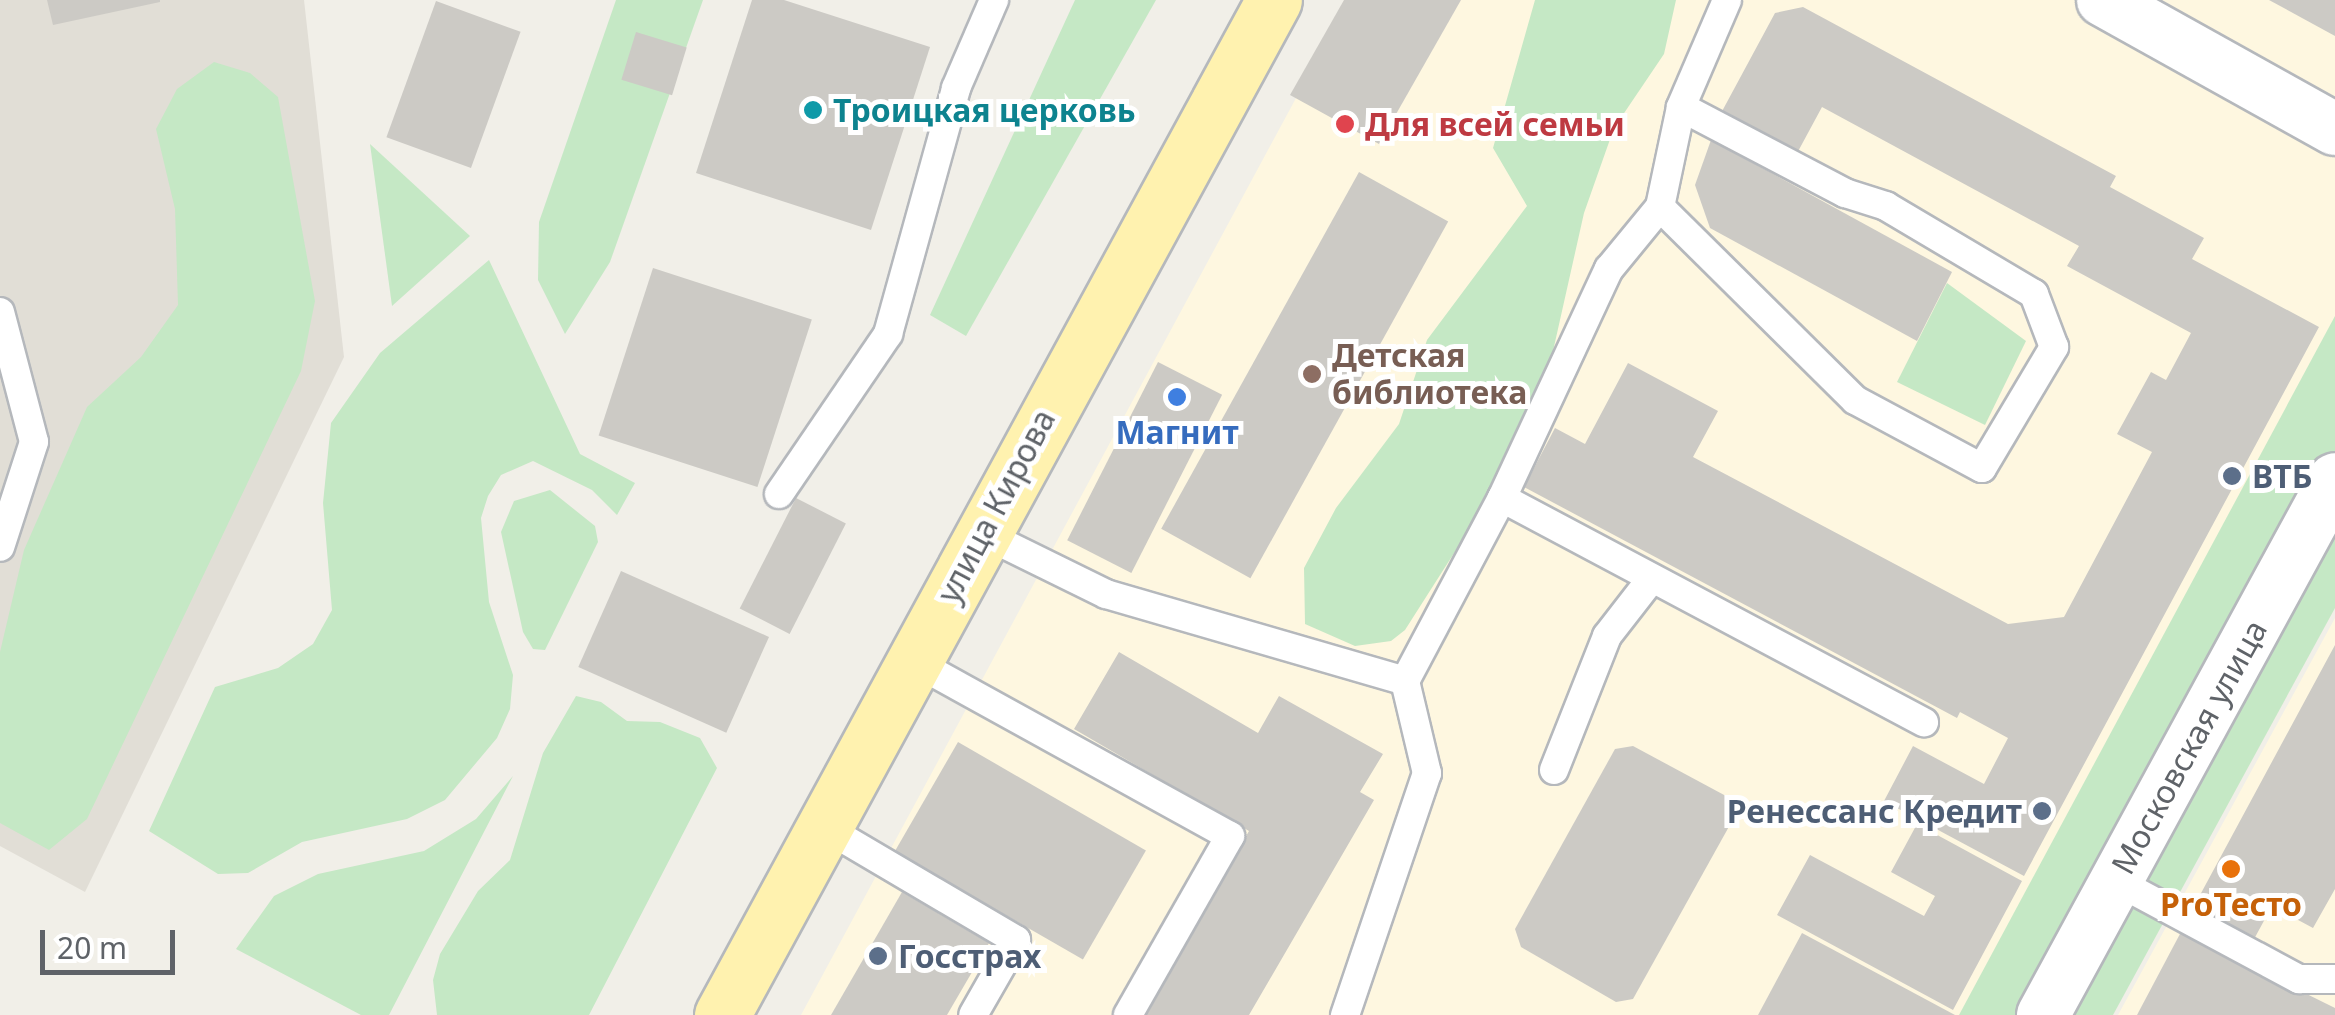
<!DOCTYPE html>
<html>
<head>
<meta charset="utf-8">
<style>
	body { margin:0 }
	#map { position:relative; width:2335px; height:1015px; overflow:hidden; background:#f1efe8; font-family:"Noto Sans",sans-serif }
	div>[style] { position:absolute }
	.commercial>* { inset:0; background:#fef7e0 }
	.education>* { inset:0; background:#e1ded6 }
	.green>* { inset:0; background:#c5e8c5 }
	.building>* { inset:0; background:#cccac5; transform-origin:0 0 }
	.roads { filter:drop-shadow(2px 0 #b5b8bc) drop-shadow(-2px 0 #b5b8bc) drop-shadow(0 2px #b5b8bc) drop-shadow(0 -2px #b5b8bc) }
	.lane>* { height:28px; margin:-14px; padding:0 14px; transform-origin:14px; border-radius:14px; background:#fff }
	.street>* { height:52px; margin:-26px; padding:0 26px; transform-origin:26px; border-radius:26px; background:#fff }
	.primary>* { height:55px; margin:-27.5px; padding:0 27.5px; transform-origin:27.5px; border-radius:27.5px; background:#fff2af }
	.dots>* { width:28px; height:28px; translate:-50% -50%; box-sizing:border-box; border:5px solid #fff; border-radius:50% }
	span { translate:-50% -50%; white-space:nowrap; text-align:center; line-height:1.15; -webkit-text-stroke:10px #fff; paint-order:stroke }
	.culture-label { font-size:32px; color:#0d838f; font-weight:700 }
	.left { translate:0 -50%; text-align:left }
	.health-label { font-size:32px; color:#be3a42; font-weight:700 }
	.education-label { font-size:32px; color:#785e54; font-weight:700 }
	.shop-label { font-size:32px; color:#366cbe; font-weight:700 }
	.service-label { font-size:32px; color:#4e5e75; font-weight:700 }
	.right { translate:-100% -50%; text-align:right }
	.street-label { font-size:32px; color:#5f6368 }
	.food-label { font-size:32px; color:#c56008; font-weight:700 }
	.scale { position:absolute; left:40px; top:930px; width:135px; height:45px; box-sizing:border-box; border:5px solid #5f6368; border-top:0; padding-left:12px; font-size:30px; line-height:35px; white-space:nowrap; color:#5f6368; -webkit-text-stroke:8px #fff; paint-order:stroke }
</style>
</head>
<body>
<div id="map">
	<div class="commercial">
		<i style="clip-path:polygon(1349px 0,2335px 0,2335px 331px,1965px 1015px,801px 1015px)"></i>
		<i style="clip-path:polygon(2335px 618px,2335px 1015px,2118px 1015px)"></i>
	</div>
	<div class="education">
		<i style="clip-path:polygon(0 0,304px 0,344px 357px,85px 892px,0 846px)"></i>
	</div>
	<div class="green">
		<i style="clip-path:polygon(616px 0,703px 0,610px 262px,565px 334px,538px 280px,539px 222px)"></i>
		<i style="clip-path:polygon(1075px 0,1156px 0,966px 336px,930px 315px)"></i>
		<i style="clip-path:polygon(1535px 0,1676px 0,1664px 54px,1614px 128px,1584px 213px,1549px 369px,1500px 481px,1405px 630px,1391px 641px,1355px 646px,1305px 624px,1304px 568px,1336px 508px,1399px 424px,1427px 340px,1527px 206px,1493px 148px)"></i>
		<i style="clip-path:polygon(214px 62px,250px 73px,278px 97px,315px 301px,301px 371px,87px 819px,49px 850px,0 823px,0 652px,24px 550px,87px 407px,141px 357px,178px 305px,175px 209px,156px 129px,177px 89px)"></i>
		<i style="clip-path:polygon(370px 144px,470px 236px,392px 306px)"></i>
		<i style="clip-path:polygon(489px 260px,580px 454px,635px 483px,617px 515px,592px 490px,533px 461px,501px 475px,488px 496px,481px 518px,489px 602px,513px 675px,510px 709px,497px 738px,445px 800px,407px 819px,302px 842px,248px 873px,218px 874px,149px 831px,215px 687px,278px 668px,313px 644px,332px 610px,323px 503px,331px 423px,380px 353px)"></i>
		<i style="clip-path:polygon(1947px 283px,2026px 341px,1985px 425px,1897px 382px)"></i>
		<i style="clip-path:polygon(2335px 316px,2335px 608px,2113px 1015px,1959px 1015px)"></i>
		<i style="clip-path:polygon(550px 490px,595px 526px,598px 542px,545px 650px,533px 649px,523px 632px,501px 532px,514px 501px)"></i>
		<i style="clip-path:polygon(576px 696px,601px 702px,627px 721px,660px 722px,700px 738px,717px 768px,589px 1015px,437px 1015px,433px 980px,440px 954px,478px 891px,510px 860px,543px 753px)"></i>
		<i style="clip-path:polygon(513px 776px,389px 1015px,361px 1015px,236px 949px,274px 896px,318px 874px,424px 851px,476px 819px)"></i>
	</div>
	<div class="building">
		<i style="clip-path:polygon(47px 0,160px 0,160px 2px,53px 25px)"></i>
		<i style="clip-path:polygon(752px 0,784px 0,930px 47px,871px 230px,696px 173px)"></i>
		<i style="clip-path:polygon(1344px 0,1461px 0,1379px 144px,1290px 95px)"></i>
		<i style="clip-path:polygon(2269px 0,2335px 0,2335px 36px)"></i>
		<i style="left:436px;top:1px;width:90px;height:145px;rotate:20deg"></i>
		<i style="clip-path:polygon(1803px 7px,2116px 176px,2110px 187px,2204px 238px,2192px 259px,2319px 327px,2024px 876px,1884px 801px,1913px 746px,1984px 784px,2008px 738px,1960px 712px,1957px 718px,1524px 487px,1555px 428px,1585px 444px,1628px 363px,1718px 411px,1693px 457px,2008px 624px,2064px 617px,2152px 452px,2117px 434px,2151px 372px,2166px 380px,2191px 333px,2067px 266px,2079px 246px,1822px 107px,1795px 157px,1720px 115px,1775px 13px)"></i>
		<i style="left:636px;top:32px;width:53px;height:50px;rotate:17deg"></i>
		<i style="clip-path:polygon(1711px 140px,1952px 272px,1917px 341px,1710px 228px,1695px 185px)"></i>
		<i style="left:1359px;top:172px;width:102px;height:408px;rotate:29deg"></i>
		<i style="left:653px;top:268px;width:167px;height:176px;rotate:18deg"></i>
		<i style="left:1158px;top:362px;width:72px;height:200px;rotate:27deg"></i>
		<i style="left:796px;top:498px;width:56px;height:124px;rotate:27deg"></i>
		<i style="left:621px;top:571px;width:162px;height:105px;rotate:24deg"></i>
		<i style="clip-path:polygon(2335px 645px,2335px 889px,2313px 928px,2272px 906px,2253px 941px,2193px 908px)"></i>
		<i style="clip-path:polygon(1119px 652px,1258px 733px,1279px 696px,1383px 754px,1360px 792px,1374px 800px,1249px 1015px,1142px 1015px,1249px 831px,1074px 729px)"></i>
		<i style="left:958px;top:742px;width:217px;height:126px;rotate:30deg"></i>
		<i style="clip-path:polygon(1633px 746px,1726px 796px,1736px 814px,1633px 999px,1616px 1002px,1521px 947px,1515px 929px,1615px 749px)"></i>
		<i style="clip-path:polygon(1917px 824px,2022px 881px,1953px 1010px,1777px 915px,1810px 855px,1924px 916px,1935px 896px,1891px 872px)"></i>
		<i style="clip-path:polygon(902px 892px,989px 943px,947px 1015px,831px 1015px)"></i>
		<i style="clip-path:polygon(2181px 932px,2335px 1008px,2335px 1015px,2137px 1015px)"></i>
		<i style="clip-path:polygon(1802px 933px,1955px 1015px,1758px 1015px)"></i>
	</div>
	<div class="roads">
		<div class="lane">
			<i style="left:1660px;top:207px;width:274px;rotate:44.7deg"></i>
			<i style="left:1855px;top:400px;width:144px;rotate:28.2deg"></i>
			<i style="left:1982px;top:468px;width:141px;rotate:-59.2deg"></i>
			<i style="left:2054px;top:347px;width:57px;rotate:-110.7deg"></i>
			<i style="left:2034px;top:294px;width:172px;rotate:-149.3deg"></i>
			<i style="left:1886px;top:206px;width:43px;rotate:-162.4deg"></i>
			<i style="left:1845px;top:193px;width:185px;rotate:-152.3deg"></i>
			<i style="left:0;top:312px;width:134px;rotate:75.3deg"></i>
			<i style="left:34px;top:442px;width:110px;rotate:107.9deg"></i>
			<i style="left:779px;top:494px;width:194px;rotate:-55.7deg"></i>
			<i style="left:888px;top:334px;width:255px;rotate:-74.5deg"></i>
			<i style="left:956px;top:88px;width:96px;rotate:-66.6deg"></i>
			<i style="left:1502px;top:498px;width:478px;rotate:28deg"></i>
			<i style="left:982px;top:533px;width:138px;rotate:26.2deg"></i>
			<i style="left:1106px;top:594px;width:311px;rotate:16.2deg"></i>
			<i style="left:1405px;top:681px;width:95px;rotate:76.6deg"></i>
			<i style="left:1427px;top:773px;width:256px;rotate:108.7deg"></i>
			<i style="left:913px;top:661px;width:362px;rotate:28.9deg"></i>
			<i style="left:1230px;top:836px;width:206px;rotate:119.7deg"></i>
			<i style="left:1405px;top:681px;width:207px;rotate:-62.1deg"></i>
			<i style="left:1502px;top:498px;width:253px;rotate:-65deg"></i>
			<i style="left:1609px;top:269px;width:80px;rotate:-50.6deg"></i>
			<i style="left:1660px;top:207px;width:102px;rotate:-78.1deg"></i>
			<i style="left:1681px;top:107px;width:116px;rotate:-66.7deg"></i>
			<i style="left:1554px;top:770px;width:144px;rotate:-68.4deg"></i>
			<i style="left:1607px;top:636px;width:73px;rotate:-52.2deg"></i>
			<i style="left:824px;top:827px;width:223px;rotate:30.5deg"></i>
			<i style="left:1016px;top:940px;width:86px;rotate:119.8deg"></i>
			<i style="left:2116px;top:881px;width:208px;rotate:28.2deg"></i>
			<i style="left:2299px;top:979px;width:36px"></i>
		</div>
		<div class="street">
			<i style="left:2103px;top:0;width:265px;rotate:29.1deg"></i>
			<i style="left:2043px;top:1015px;width:610px;rotate:-61.42deg"></i>
		</div>
		<div class="primary">
			<i style="left:722px;top:1015px;width:1155px;rotate:-61.46deg"></i>
		</div>
	</div>
	<div class="dots">
		<i style="left:813px;top:110px;background:#0f9aa8"></i>
		<i style="left:1345px;top:124px;background:#e0444e"></i>
		<i style="left:1312px;top:374px;background:#8d6e63"></i>
		<i style="left:1177px;top:397px;background:#3f7fe0"></i>
		<i style="left:2232px;top:476px;background:#5c6f8a"></i>
		<i style="left:2042px;top:811px;background:#5c6f8a"></i>
		<i style="left:2231px;top:869px;background:#e8710a"></i>
		<i style="left:878px;top:956px;background:#5c6f8a"></i>
	</div>
	<div class="culture-label">
		<span class="left" style="left:833px;top:110px">Троицкая церковь</span>
	</div>
	<div class="health-label">
		<span class="left" style="left:1365px;top:124px">Для всей семьи</span>
	</div>
	<div class="education-label">
		<span class="left" style="left:1332px;top:374px">Детская<br>библиотека</span>
	</div>
	<div class="shop-label">
		<span style="left:1177px;top:432px">Магнит</span>
	</div>
	<div class="service-label">
		<span class="left" style="left:2252px;top:476px">ВТБ</span>
		<span class="right" style="left:2022px;top:811px">Ренессанс Кредит</span>
		<span class="left" style="left:898px;top:956px">Госстрах</span>
	</div>
	<div class="street-label">
		<span style="left:996px;top:506px;rotate:-62deg">улица Кирова</span>
		<span style="left:2189px;top:747px;rotate:-61deg">Московская улица</span>
	</div>
	<div class="food-label">
		<span style="left:2231px;top:904px">ProТесто</span>
	</div>
	<div class="scale">20 m</div>
</div>
</body>
</html>
